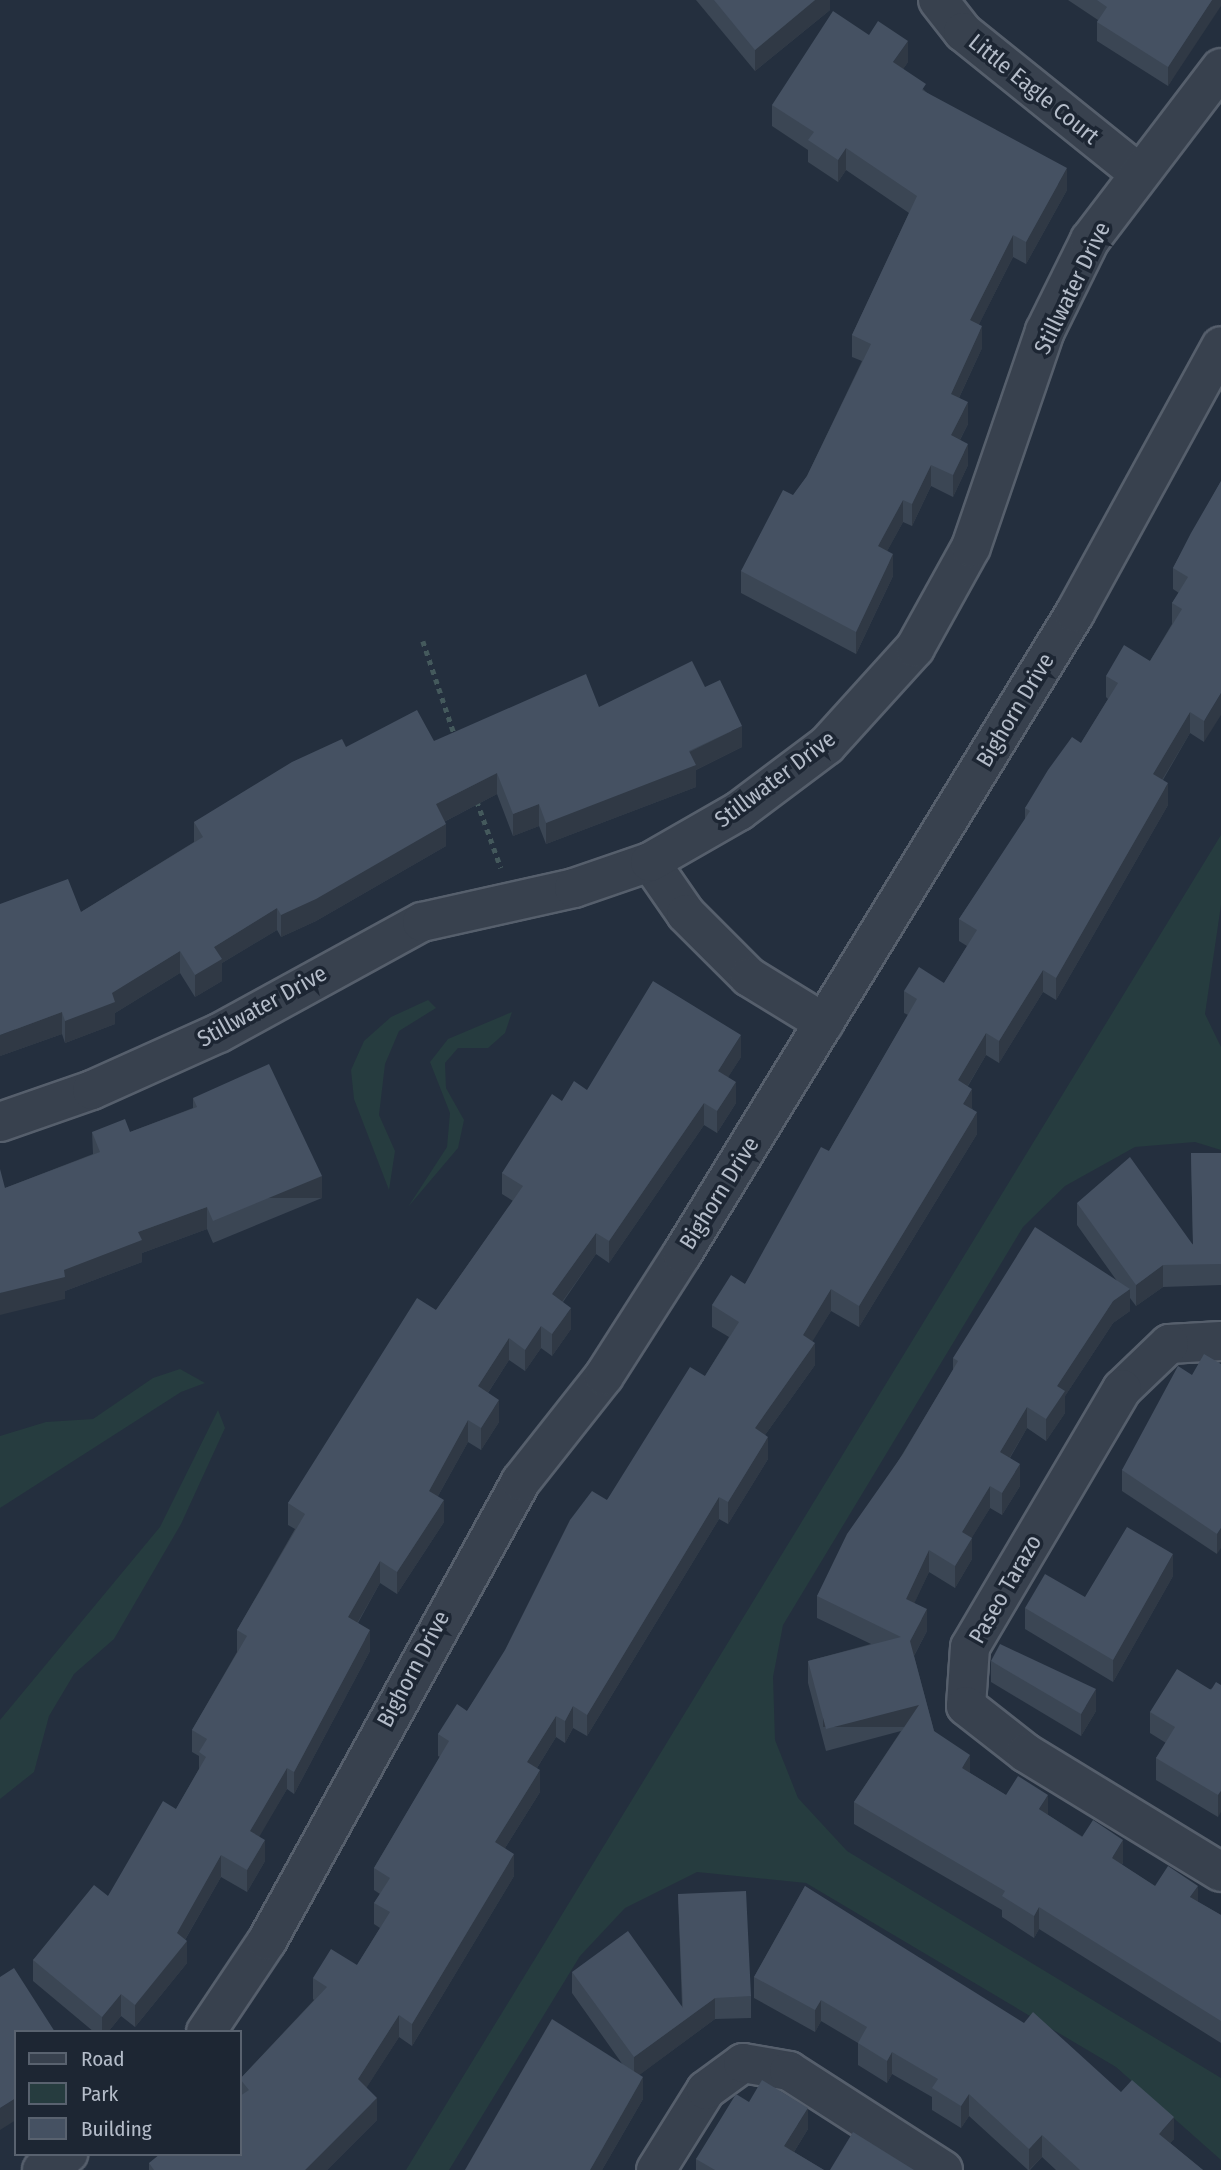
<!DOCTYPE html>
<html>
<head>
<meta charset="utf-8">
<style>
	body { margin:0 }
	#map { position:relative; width:1221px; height:2170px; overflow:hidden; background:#242f3e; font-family:"Fira Sans Condensed",sans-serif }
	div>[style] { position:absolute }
	.green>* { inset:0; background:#263c3f }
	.path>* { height:4.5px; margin-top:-2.25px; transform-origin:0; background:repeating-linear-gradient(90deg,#44595c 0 5px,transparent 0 10px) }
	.roads { filter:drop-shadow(2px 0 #565f6c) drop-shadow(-2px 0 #565f6c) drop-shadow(0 2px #565f6c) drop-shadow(0 -2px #565f6c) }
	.minor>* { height:38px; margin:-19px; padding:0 19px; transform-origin:19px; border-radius:19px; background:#38414e }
	.wall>* { inset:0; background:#3b4654 }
	.shaded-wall>* { inset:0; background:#303945; transform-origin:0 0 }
	.building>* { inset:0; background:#455162 }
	span { translate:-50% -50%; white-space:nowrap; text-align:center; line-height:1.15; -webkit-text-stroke:7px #1d2633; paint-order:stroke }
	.street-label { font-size:23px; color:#b4bcc9 }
	.legend { position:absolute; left:14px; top:2030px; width:228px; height:126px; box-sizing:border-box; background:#1d2633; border:2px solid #59626f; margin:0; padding:9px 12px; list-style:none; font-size:21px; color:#b4bcc9 }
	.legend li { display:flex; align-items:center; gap:14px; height:35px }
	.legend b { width:35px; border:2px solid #59626f }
</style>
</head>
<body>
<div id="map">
	<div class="green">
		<i style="clip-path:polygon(1221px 835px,1221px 905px,1205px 1014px,1221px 1047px,1221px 1150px,1195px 1142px,1135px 1147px,1065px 1186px,1023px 1227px,783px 1625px,773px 1677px,775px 1740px,798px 1798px,847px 1851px,1221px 2078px,1221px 2160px,1116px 2067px,806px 1883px,697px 1872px,625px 1908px,580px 1956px,449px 2170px,406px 2170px)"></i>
		<i style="clip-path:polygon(428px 1000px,436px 1008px,399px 1031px,385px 1064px,379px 1115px,395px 1151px,389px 1190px,354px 1099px,351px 1070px,364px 1041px,391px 1017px)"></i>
		<i style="clip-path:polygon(512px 1012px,505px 1033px,488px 1048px,458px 1048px,445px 1063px,446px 1088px,464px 1120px,458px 1148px,408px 1207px,447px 1147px,450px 1113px,430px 1062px,448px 1039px)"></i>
		<i style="clip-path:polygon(180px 1369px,205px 1383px,181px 1392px,0 1508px,0 1436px,46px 1422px,93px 1419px,153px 1378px)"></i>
		<i style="clip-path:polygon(218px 1410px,225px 1428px,181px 1524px,114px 1639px,74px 1674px,49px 1716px,34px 1772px,0 1799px,0 1720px,160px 1527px)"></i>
	</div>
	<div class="path">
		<i style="left:423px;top:641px;width:100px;rotate:71.4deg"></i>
		<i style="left:477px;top:801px;width:71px;rotate:70.3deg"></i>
	</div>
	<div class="roads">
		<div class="minor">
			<i style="left:938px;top:0;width:41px;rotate:52deg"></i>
			<i style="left:963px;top:32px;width:223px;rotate:38.8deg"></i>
			<i style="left:650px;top:862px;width:63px;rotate:55.3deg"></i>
			<i style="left:686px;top:914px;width:89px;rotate:45deg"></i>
			<i style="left:749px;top:977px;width:88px;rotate:31.5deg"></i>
			<i style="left:0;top:1122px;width:97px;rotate:-19.2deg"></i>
			<i style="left:92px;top:1090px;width:139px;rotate:-24.2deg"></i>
			<i style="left:219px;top:1033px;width:231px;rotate:-28.7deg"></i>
			<i style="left:422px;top:922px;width:156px;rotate:-12.6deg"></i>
			<i style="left:574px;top:888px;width:80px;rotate:-18.9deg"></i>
			<i style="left:650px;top:862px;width:103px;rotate:-29.8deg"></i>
			<i style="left:739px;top:811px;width:110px;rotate:-36.9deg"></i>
			<i style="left:827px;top:745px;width:131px;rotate:-47.8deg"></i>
			<i style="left:915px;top:648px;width:115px;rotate:-61deg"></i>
			<i style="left:971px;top:547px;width:228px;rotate:-71.1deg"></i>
			<i style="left:1045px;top:331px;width:102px;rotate:-63.7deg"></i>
			<i style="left:1090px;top:240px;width:216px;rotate:-52.7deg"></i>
			<i style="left:1221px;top:1341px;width:52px;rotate:176.7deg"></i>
			<i style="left:1169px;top:1344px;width:65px;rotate:136.2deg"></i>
			<i style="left:1122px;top:1389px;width:299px;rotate:120.5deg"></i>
			<i style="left:970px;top:1647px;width:59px;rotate:93.9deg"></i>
			<i style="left:966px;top:1706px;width:76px;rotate:38.1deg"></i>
			<i style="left:1026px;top:1753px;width:228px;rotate:31.4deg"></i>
			<i style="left:206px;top:2032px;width:110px;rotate:-56.2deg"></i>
			<i style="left:267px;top:1941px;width:525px;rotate:-61.09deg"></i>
			<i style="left:521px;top:1481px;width:134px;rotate:-51.7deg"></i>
			<i style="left:604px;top:1376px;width:145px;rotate:-57.4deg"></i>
			<i style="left:682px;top:1254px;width:752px;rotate:-58.49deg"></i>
			<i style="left:1075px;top:613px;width:304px;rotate:-61.3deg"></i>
			<i style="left:42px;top:2170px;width:31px;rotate:-32deg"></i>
			<i style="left:656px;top:2170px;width:94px;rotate:-58deg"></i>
			<i style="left:706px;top:2090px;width:46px;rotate:-36.1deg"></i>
			<i style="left:743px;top:2063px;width:47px;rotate:9.9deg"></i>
			<i style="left:789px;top:2071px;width:183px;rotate:32.7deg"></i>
		</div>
	</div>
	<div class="wall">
		<i style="clip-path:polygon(696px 0,830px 0,830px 10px,755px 71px)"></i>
		<i style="clip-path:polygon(1068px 0,1221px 0,1168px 86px,1097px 41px,1097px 22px,1098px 20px)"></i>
		<i style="clip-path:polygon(908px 62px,903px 69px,926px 92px,1067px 190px,1026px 264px,1013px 257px,979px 324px,982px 348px,959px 398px,968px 424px,960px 440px,968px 465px,953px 497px,931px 486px,912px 526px,903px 522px,887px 551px,893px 576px,856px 654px,741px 593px,741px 571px,807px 476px,862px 361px,852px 357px,852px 335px,909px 213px,846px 170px,838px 182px,808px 162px,808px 150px,772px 126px,772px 105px)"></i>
		<i style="clip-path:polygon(1221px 481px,1204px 742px,1190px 733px,1163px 780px,1168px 805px,1056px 1000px,1043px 992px,999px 1063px,986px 1055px,968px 1086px,977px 1134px,859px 1327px,831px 1311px,812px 1341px,815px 1365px,765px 1435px,768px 1459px,728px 1524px,719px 1519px,587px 1736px,573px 1728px,565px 1743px,556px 1737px,537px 1768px,540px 1792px,505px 1848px,514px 1876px,412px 2046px,399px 2037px,366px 2088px,377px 2120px,327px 2170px,149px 2170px,149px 2163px,240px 2154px,240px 2079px,314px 2000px,313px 1999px,313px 1978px,357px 1965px,380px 1928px,374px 1924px,374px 1903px,380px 1894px,374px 1890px,374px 1868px,440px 1757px,438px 1756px,438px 1734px,467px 1711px,607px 1500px,705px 1376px,729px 1337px,712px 1327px,712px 1305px,745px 1284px,829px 1151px,908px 1015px,904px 1013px,904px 991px,944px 983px,967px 946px,959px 941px,959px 919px,1025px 820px,1025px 808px,1081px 743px,1108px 699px,1106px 697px,1106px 676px,1150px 661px,1172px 624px,1172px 603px,1179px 593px,1173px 589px,1173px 568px)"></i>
		<i style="clip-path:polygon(705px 687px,742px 747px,696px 770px,696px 787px,546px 844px,539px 826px,513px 836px,497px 794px,444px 822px,446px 846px,316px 921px,281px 937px,277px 930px,222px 963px,222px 981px,195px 997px,180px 973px,115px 1013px,115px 1024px,65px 1043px,62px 1034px,0 1056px,81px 912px,194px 842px,194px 822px,346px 747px,434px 741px,599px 707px)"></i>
		<i style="clip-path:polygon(741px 1057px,728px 1077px,736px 1103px,717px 1133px,704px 1125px,609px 1263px,596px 1254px,563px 1302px,571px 1329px,552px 1356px,541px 1348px,525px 1371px,509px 1360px,488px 1393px,499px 1422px,481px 1450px,468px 1442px,438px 1496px,444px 1522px,397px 1594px,380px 1583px,358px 1623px,370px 1651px,294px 1794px,287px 1789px,259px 1836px,265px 1861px,247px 1892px,221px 1877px,185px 1940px,187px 1963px,135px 2027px,121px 2016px,108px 2032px,94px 2032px,33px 1981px,33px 1960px,108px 1896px,176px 1809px,199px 1769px,199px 1756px,192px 1752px,192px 1730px,237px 1652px,237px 1630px,295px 1529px,288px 1525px,288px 1503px,436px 1310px,513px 1201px,502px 1194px,502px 1173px,562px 1101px,587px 1090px)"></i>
		<i style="clip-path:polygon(193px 1098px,322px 1198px,213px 1243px,207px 1229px,142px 1253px,142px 1262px,65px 1291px,65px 1299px,5px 1188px,93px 1154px,92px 1132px,130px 1132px,193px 1108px)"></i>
		<i style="clip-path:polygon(1191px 1153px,1221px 1153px,1221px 1285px,1163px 1287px,1136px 1306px,1130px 1298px,1130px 1311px,1113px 1323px,1065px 1396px,1065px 1413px,1046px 1441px,1027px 1428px,1010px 1458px,1020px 1486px,1002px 1515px,990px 1508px,972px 1537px,972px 1559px,955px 1588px,929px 1572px,914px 1603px,927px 1631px,914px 1656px,934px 1731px,970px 1773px,1006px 1795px,1048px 1815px,1123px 1862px,1122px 1865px,1155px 1886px,1198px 1902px,1221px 1915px,1221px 2043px,1039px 1929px,1034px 1938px,1002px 1917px,1002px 1910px,854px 1824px,854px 1802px,901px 1731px,826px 1751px,808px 1683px,808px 1661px,871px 1644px,817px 1618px,817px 1596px,953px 1370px,953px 1358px,1117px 1281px,1077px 1225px,1077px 1203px,1193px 1244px)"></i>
		<i style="clip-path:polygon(1221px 1364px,1217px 1554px,1122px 1491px,1122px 1470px,1192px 1375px)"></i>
		<i style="clip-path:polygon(1173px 1576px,1113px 1682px,1025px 1629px,1025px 1608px,1085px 1597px)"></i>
		<i style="clip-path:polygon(991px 1661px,1096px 1711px,1081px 1736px,991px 1682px)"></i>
		<i style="clip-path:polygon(1221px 1685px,1218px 1817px,1156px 1780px,1156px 1758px,1166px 1743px,1150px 1733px,1150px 1712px)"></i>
		<i style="clip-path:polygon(805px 1886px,1174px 2139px,1170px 2143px,1203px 2170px,1056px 2170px,1042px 2157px,1030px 2170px,1028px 2170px,969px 2116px,961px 2128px,932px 2110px,932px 2097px,892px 2074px,887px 2083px,858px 2065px,858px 2043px,821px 2021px,815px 2032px,754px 1998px,754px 1977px)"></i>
		<i style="clip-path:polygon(678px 1894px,751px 1996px,751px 2018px,715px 2019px,639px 2075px,643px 2099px,602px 2170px,465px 2170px,623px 2065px,572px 1993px,572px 1972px,682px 2006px)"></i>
		<i style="clip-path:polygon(749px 2102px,808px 2129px,794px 2152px,824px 2170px,696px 2170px,696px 2159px)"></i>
	</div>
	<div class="shaded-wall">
		<i style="clip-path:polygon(815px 0,830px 0,830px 10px,755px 71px,755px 50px)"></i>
		<i style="clip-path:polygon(1212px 0,1221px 0,1221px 6px,1168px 86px,1168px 67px)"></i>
		<i style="clip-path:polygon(908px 41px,908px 62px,893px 84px,893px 62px)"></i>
		<i style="clip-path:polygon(846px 148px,846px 170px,838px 182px,838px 160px)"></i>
		<i style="clip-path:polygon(1067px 168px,1067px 190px,1026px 264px,1026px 242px)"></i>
		<i style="clip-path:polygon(1013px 235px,1013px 257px,970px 342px,970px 320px)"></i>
		<i style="clip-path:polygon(982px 326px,982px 348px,951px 415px,951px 394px)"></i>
		<i style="clip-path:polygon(968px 402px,968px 424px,951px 457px,951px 435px)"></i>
		<i style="clip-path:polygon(968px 444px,968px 465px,953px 497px,953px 475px)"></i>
		<i style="clip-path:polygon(931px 465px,931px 486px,912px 526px,912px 504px)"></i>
		<i style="clip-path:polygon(903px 500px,903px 522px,878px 568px,878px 546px)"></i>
		<i style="clip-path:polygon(893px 554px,893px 576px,856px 654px,856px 632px)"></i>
		<i style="clip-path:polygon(1221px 693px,1221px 715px,1204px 742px,1204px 721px)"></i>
		<i style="clip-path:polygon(1190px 712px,1190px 733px,1153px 795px,1153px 774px)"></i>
		<i style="clip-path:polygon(742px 726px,742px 747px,696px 770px,696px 787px,546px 844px,546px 823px)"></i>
		<i style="clip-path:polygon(497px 773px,497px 794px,436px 826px,436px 804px)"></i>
		<i style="clip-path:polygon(1168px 783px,1168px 805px,1056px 1000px,1056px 978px)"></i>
		<i style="clip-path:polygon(539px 804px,539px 826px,513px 836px,513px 814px)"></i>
		<i style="clip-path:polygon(446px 824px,446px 846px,316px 921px,281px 937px,281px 915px)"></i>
		<i style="clip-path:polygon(277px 908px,277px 930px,222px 963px,222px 981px,195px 997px,195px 975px,214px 947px)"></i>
		<i style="clip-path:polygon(180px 951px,180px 973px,115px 1013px,115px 1024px,65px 1043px,65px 1021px)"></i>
		<i style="clip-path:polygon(1043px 970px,1043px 992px,999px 1063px,999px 1041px)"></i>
		<i style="clip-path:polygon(62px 1012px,62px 1034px,0 1056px,0 1035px)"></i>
		<i style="clip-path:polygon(986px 1033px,986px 1055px,958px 1102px,958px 1080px)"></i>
		<i style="clip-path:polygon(741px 1035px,741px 1057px,718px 1093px,718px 1071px)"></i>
		<i style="clip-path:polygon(736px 1082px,736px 1103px,717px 1133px,717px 1111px)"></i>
		<i style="clip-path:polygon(972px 1089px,972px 1110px,963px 1104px)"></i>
		<i style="clip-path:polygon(704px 1103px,704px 1125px,609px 1263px,609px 1241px)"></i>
		<i style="clip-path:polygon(977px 1112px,977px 1134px,859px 1327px,859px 1306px)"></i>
		<i style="left:322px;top:1176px;width:22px;height:118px;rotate:90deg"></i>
		<i style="clip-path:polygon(207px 1207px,207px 1229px,142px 1253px,142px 1262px,65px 1291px,65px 1299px,0 1315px,0 1293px,138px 1232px)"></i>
		<i style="clip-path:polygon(596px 1233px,596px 1254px,552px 1316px,552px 1294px)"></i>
		<i style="clip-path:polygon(1163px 1265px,1163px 1287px,1136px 1306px,1136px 1285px)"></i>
		<i style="clip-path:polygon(831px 1289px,831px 1311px,803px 1357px,803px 1335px)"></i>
		<i style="clip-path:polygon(1130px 1289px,1130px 1311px,1113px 1323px,1065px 1396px,1065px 1413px,1046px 1441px,1046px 1419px,1057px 1386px,1113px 1301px)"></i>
		<i style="clip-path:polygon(571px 1308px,571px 1329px,552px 1356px,552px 1334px)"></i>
		<i style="clip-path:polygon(541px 1326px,541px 1348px,525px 1371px,525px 1350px)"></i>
		<i style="clip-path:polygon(509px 1338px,509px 1360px,478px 1408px,478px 1386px)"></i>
		<i style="clip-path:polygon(815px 1343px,815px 1365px,755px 1449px,755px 1428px)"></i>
		<i style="clip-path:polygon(499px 1400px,499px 1422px,481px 1450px,481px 1428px)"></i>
		<i style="clip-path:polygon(1027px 1407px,1027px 1428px,1000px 1474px,1000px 1452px)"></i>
		<i style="clip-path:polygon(468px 1420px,468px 1442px,429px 1512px,429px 1491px)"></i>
		<i style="clip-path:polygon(768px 1437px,768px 1459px,728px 1524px,728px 1502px)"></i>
		<i style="clip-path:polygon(1020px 1464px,1020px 1486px,1002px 1515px,1002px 1493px)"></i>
		<i style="clip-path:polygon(990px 1486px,990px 1508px,962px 1554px,962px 1532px)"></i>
		<i style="clip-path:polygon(719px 1497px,719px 1519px,587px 1736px,587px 1715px)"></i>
		<i style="clip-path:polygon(444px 1500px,444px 1522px,397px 1594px,397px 1572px)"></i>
		<i style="clip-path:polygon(1221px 1528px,1221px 1548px,1217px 1554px,1217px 1534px)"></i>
		<i style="clip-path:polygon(972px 1538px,972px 1559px,955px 1588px,955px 1566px)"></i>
		<i style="clip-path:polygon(929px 1550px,929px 1572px,906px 1621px,906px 1599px)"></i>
		<i style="clip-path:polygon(1173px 1554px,1173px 1576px,1113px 1682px,1113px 1660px)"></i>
		<i style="clip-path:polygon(380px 1561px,380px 1583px,348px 1639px,348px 1617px)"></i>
		<i style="clip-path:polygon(927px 1609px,927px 1631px,910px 1663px,910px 1641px)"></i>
		<i style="clip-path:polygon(370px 1630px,370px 1651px,294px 1794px,294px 1772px)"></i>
		<i style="clip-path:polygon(1096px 1689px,1096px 1711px,1081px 1736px,1081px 1714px)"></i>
		<i style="left:919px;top:1705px;width:22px;height:96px;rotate:90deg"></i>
		<i style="clip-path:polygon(573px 1706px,573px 1728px,565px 1743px,565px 1721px)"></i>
		<i style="clip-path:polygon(556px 1716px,556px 1737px,527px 1784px,527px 1762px)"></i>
		<i style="clip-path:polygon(970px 1755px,970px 1777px,962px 1768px)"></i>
		<i style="clip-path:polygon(287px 1768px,287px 1789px,250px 1853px,250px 1831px)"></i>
		<i style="clip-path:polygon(540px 1770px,540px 1792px,495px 1864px,495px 1842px)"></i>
		<i style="clip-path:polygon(1221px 1791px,1221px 1812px,1218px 1817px,1218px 1795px)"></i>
		<i style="clip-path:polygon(1048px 1795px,1048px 1816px,1039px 1809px)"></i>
		<i style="clip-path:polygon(265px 1840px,265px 1861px,247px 1892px,247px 1870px)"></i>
		<i style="clip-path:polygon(1123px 1840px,1123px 1862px,1112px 1880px,1112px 1858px)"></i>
		<i style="clip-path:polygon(514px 1854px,514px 1876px,412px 2046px,412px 2024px)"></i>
		<i style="clip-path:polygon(221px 1855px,221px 1877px,179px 1950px,187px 1941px,187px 1963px,135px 2027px,135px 2005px)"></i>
		<i style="clip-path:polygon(1198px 1886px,1198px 1908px,1190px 1897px)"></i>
		<i style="clip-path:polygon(1039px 1907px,1039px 1929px,1034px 1938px,1034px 1916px)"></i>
		<i style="clip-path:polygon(121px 1994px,121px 2016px,108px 2032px,102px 2032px,102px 2017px)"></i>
		<i style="clip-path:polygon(715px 1998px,715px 2019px,634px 2079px,634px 2057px)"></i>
		<i style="clip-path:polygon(821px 2000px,821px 2021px,815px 2032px,815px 2010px)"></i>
		<i style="clip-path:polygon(399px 2015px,399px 2037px,358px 2101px,358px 2079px)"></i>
		<i style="clip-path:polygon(892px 2052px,892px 2074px,887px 2083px,887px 2061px)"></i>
		<i style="clip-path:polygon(643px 2077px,643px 2099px,602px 2170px,590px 2170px)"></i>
		<i style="clip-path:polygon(969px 2094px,969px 2116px,961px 2128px,961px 2106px)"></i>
		<i style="clip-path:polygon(16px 2098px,16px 2120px,0 2130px,0 2108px)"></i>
		<i style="clip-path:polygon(377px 2098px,377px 2120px,327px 2170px,305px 2170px)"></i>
		<i style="clip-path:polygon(808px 2108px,808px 2129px,784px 2168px,784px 2146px)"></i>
		<i style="clip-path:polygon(1174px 2117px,1174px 2139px,1159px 2155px,1159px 2134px)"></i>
		<i style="clip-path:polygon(1042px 2135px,1042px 2157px,1029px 2170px,1029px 2149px)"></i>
	</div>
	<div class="building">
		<i style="clip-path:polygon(714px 0,815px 0,755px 50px)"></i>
		<i style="clip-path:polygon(1097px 0,1212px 0,1168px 67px,1097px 22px,1107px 7px)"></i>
		<i style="clip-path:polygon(833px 11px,869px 35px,878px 21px,908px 41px,893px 62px,926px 84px,922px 90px,1067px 168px,1026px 242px,1013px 235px,970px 320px,982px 326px,951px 394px,968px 402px,951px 435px,968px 444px,953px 475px,931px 465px,912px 504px,903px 500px,878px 546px,893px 554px,856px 632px,741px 571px,783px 490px,793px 495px,807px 476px,871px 344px,852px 335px,917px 196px,846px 148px,838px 160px,808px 140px,814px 132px,772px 105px)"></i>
		<i style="clip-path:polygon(1221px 481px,1221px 693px,1204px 721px,1190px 712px,1153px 774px,1168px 783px,1056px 978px,1043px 970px,999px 1041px,986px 1033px,958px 1080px,972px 1089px,963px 1104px,977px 1112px,859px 1306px,831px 1289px,803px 1335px,815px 1343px,755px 1428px,768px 1437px,728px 1502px,719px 1497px,587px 1715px,573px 1706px,565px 1721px,556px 1716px,527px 1762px,540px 1770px,495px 1842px,514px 1854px,412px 2024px,399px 2015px,358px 2079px,377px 2098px,305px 2170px,154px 2170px,149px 2163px,160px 2154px,240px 2154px,240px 2096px,249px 2090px,240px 2079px,327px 1987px,313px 1978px,331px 1949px,357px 1965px,390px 1912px,374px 1903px,390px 1878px,374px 1868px,449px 1741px,438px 1734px,457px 1704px,467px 1711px,505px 1650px,570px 1520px,592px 1491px,607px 1500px,690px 1367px,705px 1376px,739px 1322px,712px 1305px,731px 1275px,745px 1284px,821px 1147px,829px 1151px,917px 999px,904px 991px,919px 967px,944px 983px,977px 930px,959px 919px,1030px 811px,1025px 808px,1048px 770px,1072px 737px,1081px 743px,1118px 683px,1106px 676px,1124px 645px,1150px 661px,1182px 609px,1172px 603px,1188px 577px,1173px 568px,1191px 533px)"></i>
		<i style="clip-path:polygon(692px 661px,705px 687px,720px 680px,742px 726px,689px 751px,696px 765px,546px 823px,539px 804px,513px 814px,497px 773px,436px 804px,446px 824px,316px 899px,281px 915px,277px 908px,214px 947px,222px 959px,195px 975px,180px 951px,112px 993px,115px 1002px,65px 1021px,62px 1012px,0 1035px,0 904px,68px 879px,81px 912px,203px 837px,194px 822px,292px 762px,342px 739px,346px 747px,417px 710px,434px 741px,586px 674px,599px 707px)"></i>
		<i style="clip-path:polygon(653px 981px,741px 1035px,718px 1071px,736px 1082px,717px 1111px,704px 1103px,609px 1241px,596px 1233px,552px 1294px,571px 1308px,552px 1334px,541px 1326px,525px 1350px,509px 1338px,478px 1386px,499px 1400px,481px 1428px,468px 1420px,429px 1491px,444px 1500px,397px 1572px,380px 1561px,348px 1617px,370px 1630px,294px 1772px,287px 1768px,250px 1831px,265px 1840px,247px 1870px,221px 1855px,177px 1933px,187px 1941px,135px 2005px,121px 1994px,102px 2017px,33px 1960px,94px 1885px,108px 1896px,163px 1801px,176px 1809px,206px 1757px,199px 1752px,207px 1739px,192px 1730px,247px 1636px,237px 1630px,305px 1514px,288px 1503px,417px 1298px,436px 1310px,523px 1186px,502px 1173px,552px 1094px,562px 1101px,574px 1081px,587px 1090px)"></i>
		<i style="clip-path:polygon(269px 1064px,322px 1176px,213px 1221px,207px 1207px,138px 1232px,142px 1240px,64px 1270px,65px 1277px,0 1293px,0 1169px,5px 1188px,100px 1152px,92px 1132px,125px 1119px,130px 1132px,197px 1107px,193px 1098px)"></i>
		<i style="clip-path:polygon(1191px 1153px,1221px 1153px,1221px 1264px,1163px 1265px,1136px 1285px,1077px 1203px,1130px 1157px,1193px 1245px)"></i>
		<i style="clip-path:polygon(1035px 1227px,1130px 1289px,1113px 1301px,1057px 1386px,1065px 1391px,1046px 1419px,1027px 1407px,1000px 1452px,1020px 1464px,1002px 1493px,990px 1486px,962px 1532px,972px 1538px,955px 1566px,929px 1550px,906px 1599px,927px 1609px,910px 1641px,934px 1731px,970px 1755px,962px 1768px,1006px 1795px,1018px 1776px,1048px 1795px,1039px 1809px,1082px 1837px,1093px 1820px,1123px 1840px,1112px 1858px,1155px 1886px,1168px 1866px,1198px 1886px,1190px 1897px,1221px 1915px,1221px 2021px,1039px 1907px,1034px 1916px,1002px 1896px,1005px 1891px,854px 1802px,919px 1705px,826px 1729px,808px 1661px,901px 1637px,817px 1596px,847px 1534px,903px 1454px,958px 1361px,953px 1358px)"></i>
		<i style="clip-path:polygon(1204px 1354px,1221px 1364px,1221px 1528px,1217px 1534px,1122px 1470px,1178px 1366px,1192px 1375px)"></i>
		<i style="clip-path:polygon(1127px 1527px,1173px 1554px,1113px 1660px,1025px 1608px,1045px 1574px,1085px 1597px)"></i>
		<i style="clip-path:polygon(1000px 1644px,1096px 1689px,1081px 1714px,991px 1661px)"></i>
		<i style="clip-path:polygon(1177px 1669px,1211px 1690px,1216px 1682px,1221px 1685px,1221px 1791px,1218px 1795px,1156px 1758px,1175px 1727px,1150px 1712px)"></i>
		<i style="clip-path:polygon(805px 1886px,1024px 2023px,1033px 2012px,1121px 2092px,1132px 2080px,1174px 2117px,1159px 2134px,1203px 2170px,1080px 2170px,1042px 2135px,1029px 2149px,969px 2094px,961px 2106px,932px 2088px,938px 2079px,892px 2052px,887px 2061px,858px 2043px,867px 2027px,821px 2000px,815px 2010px,754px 1977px)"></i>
		<i style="clip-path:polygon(746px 1891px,751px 1996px,715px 1998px,634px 2057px,572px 1972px,628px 1931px,683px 2008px,678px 1894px)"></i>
		<i style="clip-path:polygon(14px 1968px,55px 2032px,16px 2032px,16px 2098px,0 2108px,0 1977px)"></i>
		<i style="clip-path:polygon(552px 2019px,643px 2077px,590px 2170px,465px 2170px)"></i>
		<i style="clip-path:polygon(762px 2080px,808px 2108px,784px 2146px,824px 2170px,715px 2170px,696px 2159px,736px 2094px,749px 2102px)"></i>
		<i style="clip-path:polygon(853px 2132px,914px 2170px,830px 2170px)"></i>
	</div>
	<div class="street-label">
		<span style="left:1034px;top:89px;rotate:39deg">Little Eagle Court</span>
		<span style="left:1072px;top:288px;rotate:-64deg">Stillwater Drive</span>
		<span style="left:1015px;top:710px;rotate:-59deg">Bighorn Drive</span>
		<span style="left:775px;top:779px;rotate:-37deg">Stillwater Drive</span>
		<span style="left:262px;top:1006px;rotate:-29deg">Stillwater Drive</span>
		<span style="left:719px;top:1193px;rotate:-58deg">Bighorn Drive</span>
		<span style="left:1005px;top:1589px;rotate:-60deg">Paseo Tarazo</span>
		<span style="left:413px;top:1669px;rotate:-62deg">Bighorn Drive</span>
	</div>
	<ul class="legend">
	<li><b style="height:9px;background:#38414e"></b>Road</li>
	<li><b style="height:19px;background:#263c3f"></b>Park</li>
	<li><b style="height:19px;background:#455162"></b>Building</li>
	</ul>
</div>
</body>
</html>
